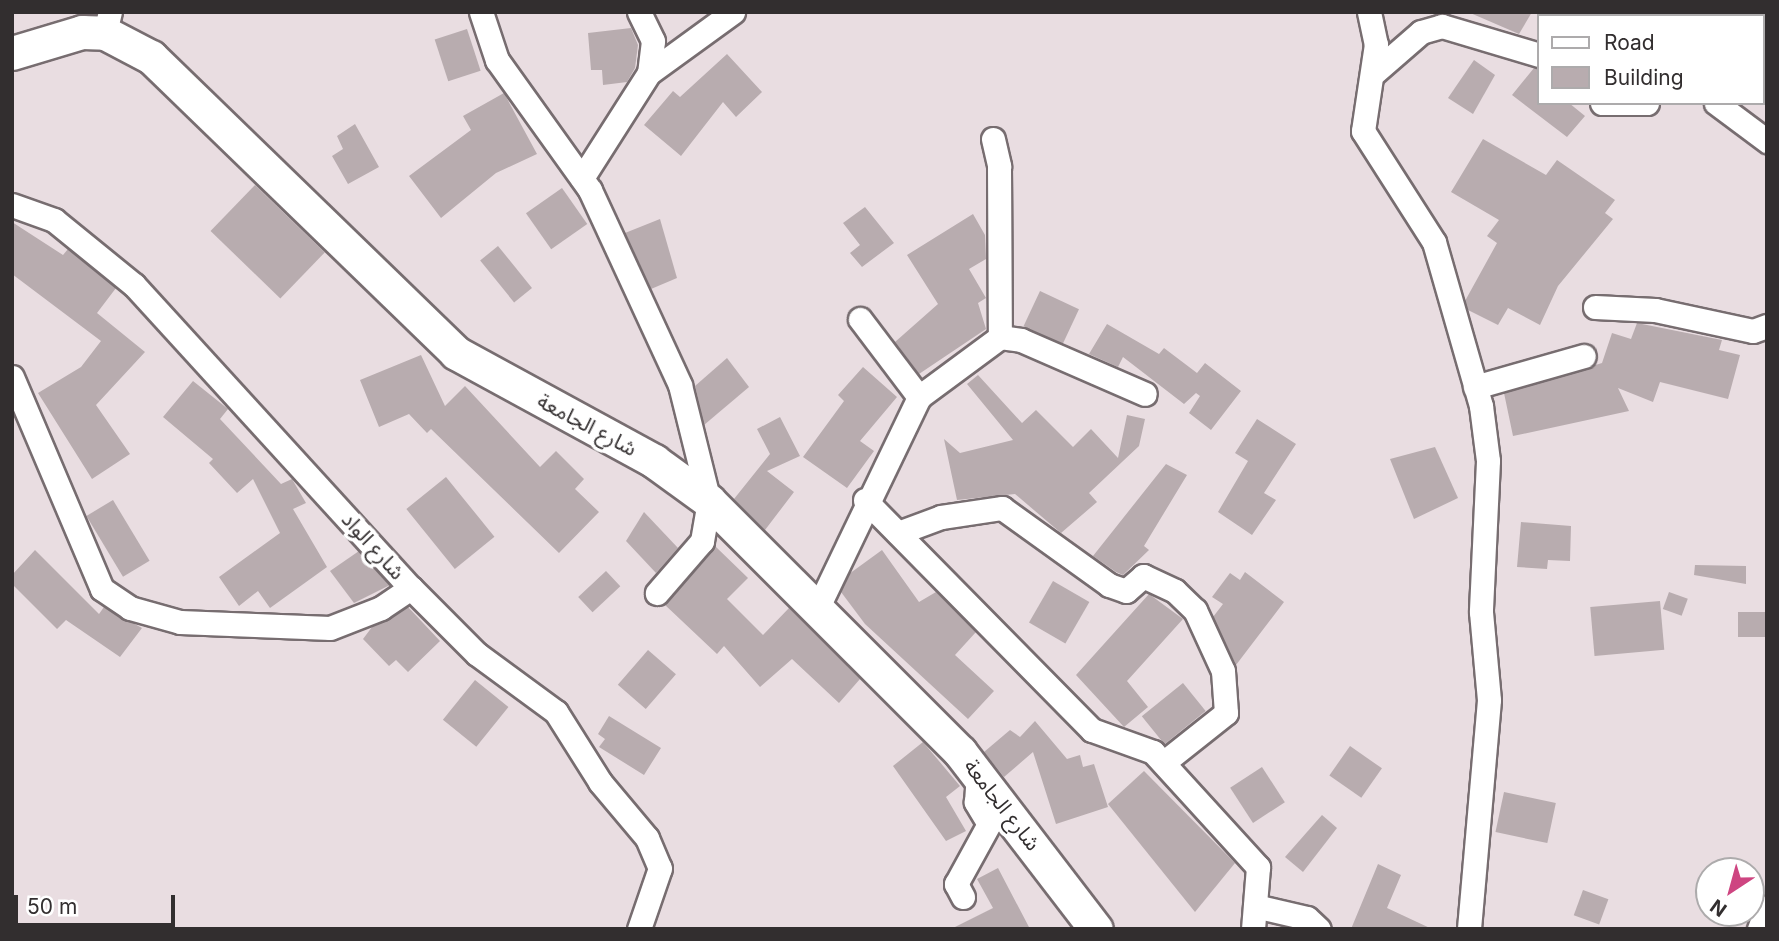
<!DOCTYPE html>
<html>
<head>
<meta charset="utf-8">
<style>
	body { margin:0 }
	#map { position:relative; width:1779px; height:941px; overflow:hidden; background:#e9dde1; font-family:Inter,"Noto Sans Arabic",sans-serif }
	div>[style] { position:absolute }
	.building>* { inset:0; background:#b8acaf; transform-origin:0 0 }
	.roads { filter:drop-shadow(2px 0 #776d70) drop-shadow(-2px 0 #776d70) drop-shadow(0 2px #776d70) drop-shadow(0 -2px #776d70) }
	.minor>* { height:23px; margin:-11.5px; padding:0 11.5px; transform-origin:11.5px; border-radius:11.5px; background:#fff }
	.secondary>* { height:33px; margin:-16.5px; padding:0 16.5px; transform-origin:16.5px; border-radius:16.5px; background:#fff }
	span { translate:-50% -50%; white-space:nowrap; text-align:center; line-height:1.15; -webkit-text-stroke:7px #fff; paint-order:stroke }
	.street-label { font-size:21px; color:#322e2f }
	.frame { position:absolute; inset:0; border:14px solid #322e2f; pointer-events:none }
	.legend { position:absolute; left:1537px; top:14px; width:228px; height:91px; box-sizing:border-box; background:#fff; border:2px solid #adabac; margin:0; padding:9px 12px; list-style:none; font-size:21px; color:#322e2f }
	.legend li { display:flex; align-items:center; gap:14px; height:35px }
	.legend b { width:35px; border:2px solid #adabac }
	.north { position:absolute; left:1695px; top:857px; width:70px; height:70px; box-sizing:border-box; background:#fff; border:2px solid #adabac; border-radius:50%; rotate:216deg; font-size:19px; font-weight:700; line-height:28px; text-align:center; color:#322e2f }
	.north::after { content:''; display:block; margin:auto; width:24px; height:32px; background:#ce4581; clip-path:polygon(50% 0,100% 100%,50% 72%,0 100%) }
	.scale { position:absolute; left:14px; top:895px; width:161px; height:32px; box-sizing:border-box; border:4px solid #322e2f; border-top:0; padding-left:9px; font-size:21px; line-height:24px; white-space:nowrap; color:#322e2f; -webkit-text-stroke:5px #fff; paint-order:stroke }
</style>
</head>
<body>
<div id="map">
	<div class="building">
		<i style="clip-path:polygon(1468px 12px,1532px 12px,1519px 34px)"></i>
		<i style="clip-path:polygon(631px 28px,638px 45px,635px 68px,627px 82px,603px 85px,602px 70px,591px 70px,588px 33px)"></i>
		<i style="left:467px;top:29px;width:44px;height:34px;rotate:72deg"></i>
		<i style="clip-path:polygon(727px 54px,762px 92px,736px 117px,723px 102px,681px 156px,644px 125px,673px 91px,680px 97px)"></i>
		<i style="clip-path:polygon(1474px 60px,1495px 75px,1473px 114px,1448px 98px)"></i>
		<i style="clip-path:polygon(1534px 68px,1539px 69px,1539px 103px,1569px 103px,1585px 116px,1567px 137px,1512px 95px)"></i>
		<i style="clip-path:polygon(504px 93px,537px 154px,496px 173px,441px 218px,409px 176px,471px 130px,463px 116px)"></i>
		<i style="clip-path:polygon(355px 124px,379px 167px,348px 184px,332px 156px,343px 149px,337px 136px)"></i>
		<i style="clip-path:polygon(1483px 139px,1546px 175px,1557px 160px,1615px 200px,1605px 213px,1613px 219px,1558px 286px,1540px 325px,1508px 308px,1498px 325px,1468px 310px,1465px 301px,1497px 243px,1487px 236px,1499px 220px,1451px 192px)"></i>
		<i style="left:255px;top:185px;width:97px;height:64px;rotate:44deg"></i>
		<i style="left:562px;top:188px;width:44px;height:44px;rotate:55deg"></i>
		<i style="clip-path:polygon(865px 207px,894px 243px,862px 267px,850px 253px,860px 245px,843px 223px)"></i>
		<i style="clip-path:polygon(973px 214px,985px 235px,986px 259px,969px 269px,986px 298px,978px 303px,986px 329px,919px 374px,895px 342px,938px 304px,907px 255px)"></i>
		<i style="clip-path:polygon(660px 219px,677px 278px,651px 289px,625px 233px)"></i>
		<i style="clip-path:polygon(12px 222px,63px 255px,68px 249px,116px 288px,97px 313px,145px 352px,96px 405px,130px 454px,92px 479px,38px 393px,81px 367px,101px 341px,12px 274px)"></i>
		<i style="left:498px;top:246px;width:54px;height:23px;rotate:51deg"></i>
		<i style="left:1040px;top:291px;width:43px;height:39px;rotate:25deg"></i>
		<i style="clip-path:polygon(1637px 323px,1722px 340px,1719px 350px,1740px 355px,1728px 399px,1660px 382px,1653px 402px,1618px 388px,1629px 411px,1513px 436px,1504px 393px,1602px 363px,1612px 333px,1631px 339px)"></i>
		<i style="clip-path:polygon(1107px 324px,1159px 354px,1164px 348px,1197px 373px,1205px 363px,1241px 391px,1211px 430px,1189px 413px,1200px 396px,1196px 393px,1184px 404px,1123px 357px,1118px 367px,1089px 354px)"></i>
		<i style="clip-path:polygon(421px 355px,445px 406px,465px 386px,540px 467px,556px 451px,584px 479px,575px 489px,599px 512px,559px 553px,431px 429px,427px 433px,409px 414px,379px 427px,360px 380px)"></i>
		<i style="clip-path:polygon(727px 358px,749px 387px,704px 425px,695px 386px)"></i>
		<i style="clip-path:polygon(863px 367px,897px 397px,860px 441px,874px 451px,847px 488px,803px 457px,844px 401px,838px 395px)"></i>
		<i style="clip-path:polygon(978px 375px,1022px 423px,1036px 410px,1073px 447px,1091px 429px,1118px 458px,1127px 415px,1145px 419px,1139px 446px,1089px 493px,1097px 502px,1061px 533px,1015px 494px,957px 500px,944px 439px,960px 453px,1013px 440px,967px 384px)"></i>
		<i style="clip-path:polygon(193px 381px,228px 409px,220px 419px,281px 484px,292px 479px,306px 503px,293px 509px,327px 567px,270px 608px,258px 591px,239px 606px,219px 577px,280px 533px,253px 479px,237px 493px,209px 463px,213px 459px,163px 417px)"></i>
		<i style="clip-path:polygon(780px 417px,800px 456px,767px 471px,794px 492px,765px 530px,734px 499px,770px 454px,757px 429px)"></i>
		<i style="clip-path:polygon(1257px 419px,1296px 444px,1264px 493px,1276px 500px,1252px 535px,1218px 512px,1248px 461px,1235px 453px)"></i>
		<i style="clip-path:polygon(1435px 447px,1458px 498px,1414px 519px,1390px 459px)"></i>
		<i style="clip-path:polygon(1166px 464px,1187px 475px,1144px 546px,1149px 550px,1123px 575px,1116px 572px,1093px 556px)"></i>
		<i style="left:446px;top:477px;width:77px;height:51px;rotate:51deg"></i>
		<i style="left:113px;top:500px;width:71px;height:31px;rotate:59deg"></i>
		<i style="clip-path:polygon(644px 512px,678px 548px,656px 573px,626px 541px)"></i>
		<i style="clip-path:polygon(1521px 522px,1571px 526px,1570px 561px,1548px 560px,1547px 569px,1517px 567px)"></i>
		<i style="clip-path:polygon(715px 546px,748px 578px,727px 599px,763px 635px,789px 608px,860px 679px,839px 703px,792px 659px,760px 687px,724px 646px,717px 654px,664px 604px)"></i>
		<i style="clip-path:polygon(35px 550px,99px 614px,104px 607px,142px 628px,120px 657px,66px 620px,57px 629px,12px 584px,12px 575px)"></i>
		<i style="clip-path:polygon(882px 550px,919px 602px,936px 592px,976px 632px,955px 655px,994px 691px,968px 719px,865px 624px,841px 592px,849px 574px)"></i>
		<i style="clip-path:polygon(359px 551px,390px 585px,354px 603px,330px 571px)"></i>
		<i style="clip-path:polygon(1695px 565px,1746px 566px,1746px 584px,1694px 575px)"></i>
		<i style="left:606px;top:571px;width:21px;height:38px;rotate:47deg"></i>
		<i style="clip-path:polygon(1245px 572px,1284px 602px,1236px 665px,1213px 617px,1223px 604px,1212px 597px,1230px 573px,1240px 580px)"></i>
		<i style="left:1053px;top:581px;width:42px;height:48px;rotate:30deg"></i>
		<i style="left:1669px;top:592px;width:20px;height:18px;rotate:20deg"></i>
		<i style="clip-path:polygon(1149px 594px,1183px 619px,1127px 681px,1148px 707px,1124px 727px,1076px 675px)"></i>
		<i style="left:1660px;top:601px;width:49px;height:70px;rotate:85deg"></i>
		<i style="clip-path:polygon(408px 607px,440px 641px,408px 672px,396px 660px,389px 666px,363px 639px,372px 627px)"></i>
		<i style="left:1767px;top:612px;width:25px;height:29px;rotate:90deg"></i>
		<i style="left:648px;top:650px;width:37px;height:46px;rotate:41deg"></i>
		<i style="left:475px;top:680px;width:43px;height:51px;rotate:39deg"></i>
		<i style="left:1183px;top:683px;width:36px;height:53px;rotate:51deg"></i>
		<i style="clip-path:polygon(609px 716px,661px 748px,644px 775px,599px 747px,605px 739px,598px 734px)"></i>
		<i style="clip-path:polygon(1035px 721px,1067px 759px,1080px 755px,1083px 767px,1094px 764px,1108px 807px,1056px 824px,1033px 752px,1004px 777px,984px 752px,1010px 730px,1020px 737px)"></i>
		<i style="clip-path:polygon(923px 742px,960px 786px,946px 797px,966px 831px,946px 841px,893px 766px)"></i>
		<i style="left:1350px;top:746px;width:39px;height:36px;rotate:35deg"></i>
		<i style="left:1262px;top:767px;width:42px;height:38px;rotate:57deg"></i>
		<i style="clip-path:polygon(1144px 771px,1235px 863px,1195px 912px,1108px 804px)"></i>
		<i style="left:1504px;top:792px;width:53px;height:41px;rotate:12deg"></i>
		<i style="clip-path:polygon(1322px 815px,1337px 828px,1303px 872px,1285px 857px)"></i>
		<i style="clip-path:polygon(1378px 864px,1401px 875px,1387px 908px,1432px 929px,1351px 929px)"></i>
		<i style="clip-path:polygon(998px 868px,1030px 929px,951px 929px,993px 908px,977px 879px)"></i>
		<i style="left:1583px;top:890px;width:27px;height:27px;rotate:20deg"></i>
	</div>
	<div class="roads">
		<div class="minor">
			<i style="left:481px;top:12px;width:51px;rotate:71.6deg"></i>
			<i style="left:497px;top:60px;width:160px;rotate:54.4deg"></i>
			<i style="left:590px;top:190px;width:215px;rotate:65.2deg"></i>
			<i style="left:680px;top:385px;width:120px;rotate:76deg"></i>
			<i style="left:709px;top:501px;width:41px;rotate:99.9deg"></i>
			<i style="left:702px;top:541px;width:69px;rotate:130.9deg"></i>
			<i style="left:639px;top:12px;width:32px;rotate:64deg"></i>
			<i style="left:653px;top:41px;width:32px;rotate:97deg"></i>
			<i style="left:1369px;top:12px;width:33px;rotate:78deg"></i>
			<i style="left:1376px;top:44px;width:88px;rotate:98.5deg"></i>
			<i style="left:1363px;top:131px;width:132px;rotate:57.4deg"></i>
			<i style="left:1434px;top:242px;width:171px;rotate:74deg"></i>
			<i style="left:1481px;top:406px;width:55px;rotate:82.7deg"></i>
			<i style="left:1488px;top:461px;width:151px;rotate:92.7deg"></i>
			<i style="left:1481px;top:612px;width:88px;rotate:84.8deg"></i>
			<i style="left:1489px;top:700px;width:230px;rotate:95deg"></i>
			<i style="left:1674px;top:12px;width:4px;rotate:76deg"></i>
			<i style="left:105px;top:33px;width:22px;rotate:-77deg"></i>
			<i style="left:1375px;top:72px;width:61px;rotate:-41deg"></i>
			<i style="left:1421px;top:32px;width:22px;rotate:-16deg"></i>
			<i style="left:1442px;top:26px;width:101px;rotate:16.6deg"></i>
			<i style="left:1602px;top:103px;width:45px"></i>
			<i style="left:1716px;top:103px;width:64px;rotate:36.7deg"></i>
			<i style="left:993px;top:139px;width:28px;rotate:77deg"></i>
			<i style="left:999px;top:166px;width:171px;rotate:89.7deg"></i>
			<i style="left:582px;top:178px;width:125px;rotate:-57.5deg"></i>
			<i style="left:649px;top:73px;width:104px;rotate:-36deg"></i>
			<i style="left:12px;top:205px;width:45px;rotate:19.7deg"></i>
			<i style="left:54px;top:220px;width:103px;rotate:39.1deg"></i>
			<i style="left:134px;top:285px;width:411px;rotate:47.6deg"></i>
			<i style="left:411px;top:588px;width:93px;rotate:45deg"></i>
			<i style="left:477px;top:654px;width:98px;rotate:36.3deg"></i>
			<i style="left:556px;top:712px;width:83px;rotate:57.8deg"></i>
			<i style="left:600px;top:782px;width:73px;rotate:50deg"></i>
			<i style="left:647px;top:838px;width:33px;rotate:67deg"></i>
			<i style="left:660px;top:868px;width:65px;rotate:109deg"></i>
			<i style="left:1595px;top:307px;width:60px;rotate:2.9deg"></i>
			<i style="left:1655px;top:310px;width:100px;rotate:12.1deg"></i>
			<i style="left:1753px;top:331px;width:15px;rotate:-20deg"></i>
			<i style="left:860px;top:319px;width:98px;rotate:52.9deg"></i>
			<i style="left:12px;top:377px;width:230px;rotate:67deg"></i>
			<i style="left:102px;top:589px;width:34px;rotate:34deg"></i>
			<i style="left:130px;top:608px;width:52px;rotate:15.6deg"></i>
			<i style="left:180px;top:622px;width:150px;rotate:2.3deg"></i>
			<i style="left:330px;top:628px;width:55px;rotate:-21.4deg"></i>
			<i style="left:381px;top:608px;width:36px;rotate:-34deg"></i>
			<i style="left:1475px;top:387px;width:113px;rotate:-15.9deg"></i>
			<i style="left:865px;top:500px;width:323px;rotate:45.4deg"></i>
			<i style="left:1092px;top:730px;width:65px;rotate:19.8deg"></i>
			<i style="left:1153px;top:752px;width:156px;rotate:47.6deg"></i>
			<i style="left:1258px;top:867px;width:62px;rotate:94.6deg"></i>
			<i style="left:898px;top:533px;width:46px;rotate:-20.4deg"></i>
			<i style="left:941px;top:517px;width:62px;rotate:-8.4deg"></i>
			<i style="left:1002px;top:508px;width:132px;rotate:35.7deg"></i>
			<i style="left:1109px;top:585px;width:18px;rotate:19deg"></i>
			<i style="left:1126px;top:591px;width:23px;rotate:-41deg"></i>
			<i style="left:1143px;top:576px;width:35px;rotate:25deg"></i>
			<i style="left:1175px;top:591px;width:28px;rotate:44deg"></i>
			<i style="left:1195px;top:610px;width:67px;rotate:65.3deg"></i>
			<i style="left:1223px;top:671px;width:42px;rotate:85.9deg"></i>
			<i style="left:1226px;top:713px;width:80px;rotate:141.6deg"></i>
			<i style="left:819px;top:605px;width:231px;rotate:-64.3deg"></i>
			<i style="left:919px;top:397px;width:101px;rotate:-36.5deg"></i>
			<i style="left:1000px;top:337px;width:21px;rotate:8deg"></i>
			<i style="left:1021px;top:340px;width:135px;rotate:23.5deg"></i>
			<i style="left:963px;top:897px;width:15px;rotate:-118deg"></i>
			<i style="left:956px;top:884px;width:68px;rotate:-61.2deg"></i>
			<i style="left:989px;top:824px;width:26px;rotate:-121deg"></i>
			<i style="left:976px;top:802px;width:28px;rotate:-86deg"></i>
			<i style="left:1255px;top:906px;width:53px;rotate:13deg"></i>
			<i style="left:1307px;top:918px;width:16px;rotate:43deg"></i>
			<i style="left:1759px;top:929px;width:23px;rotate:-70deg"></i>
		</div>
		<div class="secondary">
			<i style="left:12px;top:53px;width:73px;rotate:-16.7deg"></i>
			<i style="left:82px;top:32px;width:23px;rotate:2deg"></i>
			<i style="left:105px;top:33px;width:52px;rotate:27.6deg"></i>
			<i style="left:151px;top:57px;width:425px;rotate:44.1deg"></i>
			<i style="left:456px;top:353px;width:226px;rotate:28.6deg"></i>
			<i style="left:654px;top:461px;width:68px;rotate:36deg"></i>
			<i style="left:709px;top:501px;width:355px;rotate:45deg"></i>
			<i style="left:960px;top:752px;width:223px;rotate:52.5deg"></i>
		</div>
	</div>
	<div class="street-label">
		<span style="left:587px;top:425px;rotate:28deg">شارع الجامعة</span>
		<span style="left:373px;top:546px;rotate:48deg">شارع الواد</span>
		<span style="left:1002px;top:805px;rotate:52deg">شارع الجامعة</span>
	</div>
	<div class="frame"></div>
	<ul class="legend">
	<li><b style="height:9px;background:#fff"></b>Road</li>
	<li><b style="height:19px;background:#b8acaf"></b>Building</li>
	</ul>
	<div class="north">N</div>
	<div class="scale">50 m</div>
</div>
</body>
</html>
